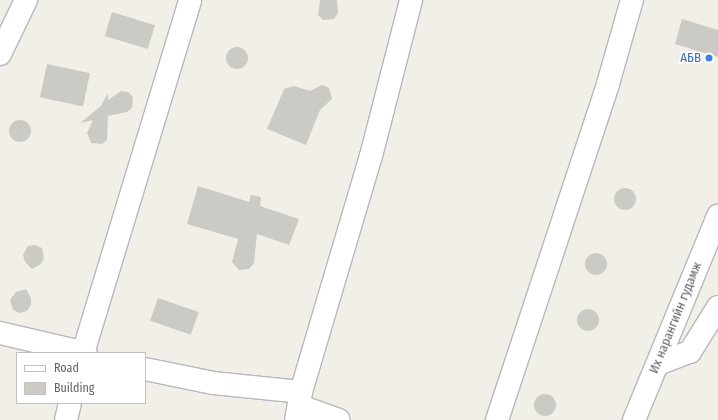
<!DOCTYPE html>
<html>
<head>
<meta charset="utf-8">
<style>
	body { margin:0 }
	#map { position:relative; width:718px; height:420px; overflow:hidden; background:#f1efe8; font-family:"Fira Sans Condensed",sans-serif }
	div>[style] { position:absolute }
	.building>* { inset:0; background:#cccac5; transform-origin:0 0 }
	.round { border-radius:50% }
	.roads { filter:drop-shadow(1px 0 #b5b8bc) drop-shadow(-1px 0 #b5b8bc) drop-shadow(0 1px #b5b8bc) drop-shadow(0 -1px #b5b8bc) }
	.minor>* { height:22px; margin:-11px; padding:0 11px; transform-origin:11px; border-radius:11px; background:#fff }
	.secondary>* { height:22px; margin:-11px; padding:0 11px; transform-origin:11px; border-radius:11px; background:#fff }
	.dots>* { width:11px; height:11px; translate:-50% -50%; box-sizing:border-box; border:2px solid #fff; border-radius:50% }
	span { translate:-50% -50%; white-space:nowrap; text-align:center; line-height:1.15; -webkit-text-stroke:3px #fff; paint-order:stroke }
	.shop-label { font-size:13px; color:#366cbe }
	.right { translate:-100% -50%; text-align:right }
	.street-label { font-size:13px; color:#5f6368 }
	.legend { position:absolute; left:16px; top:352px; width:130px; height:52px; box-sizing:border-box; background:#fff; border:1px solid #bfc1c3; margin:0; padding:5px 7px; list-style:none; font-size:12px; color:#5f6368 }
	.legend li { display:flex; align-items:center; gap:8px; height:20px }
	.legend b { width:20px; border:1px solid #bfc1c3 }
</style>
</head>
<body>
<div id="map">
	<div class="building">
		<i style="clip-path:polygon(320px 0,337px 0,338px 13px,334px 19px,323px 20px,318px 15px)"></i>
		<i style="left:112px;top:12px;width:45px;height:25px;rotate:17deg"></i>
		<i style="clip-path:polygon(682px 19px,718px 30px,718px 57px,675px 44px)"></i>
		<i class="round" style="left:226px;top:47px;width:22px;height:22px"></i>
		<i style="left:47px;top:64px;width:44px;height:34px;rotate:12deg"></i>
		<i style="clip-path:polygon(322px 85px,329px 88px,332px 99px,320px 110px,306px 145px,267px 129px,284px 89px,294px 86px,310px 91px)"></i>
		<i style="clip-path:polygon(121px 91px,128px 92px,133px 97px,132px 108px,127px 112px,108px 116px,107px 140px,102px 144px,91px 143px,87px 133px,93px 120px,80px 123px,101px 106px,108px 93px,108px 100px)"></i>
		<i class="round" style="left:9px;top:120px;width:22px;height:22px"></i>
		<i style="clip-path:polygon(198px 186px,249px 202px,251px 195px,261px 197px,260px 206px,299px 219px,289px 245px,257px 234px,254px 263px,249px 269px,239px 270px,232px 262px,238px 239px,187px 224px)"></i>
		<i class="round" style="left:614px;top:188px;width:22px;height:22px"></i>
		<i style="clip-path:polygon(35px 245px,42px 248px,44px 258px,41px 264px,32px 269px,25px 262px,23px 255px,28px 246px)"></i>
		<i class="round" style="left:585px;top:253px;width:22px;height:22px"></i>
		<i style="clip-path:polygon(26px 289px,31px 298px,31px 305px,27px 311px,20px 313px,13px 310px,10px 300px,16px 292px)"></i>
		<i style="left:158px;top:298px;width:43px;height:24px;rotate:19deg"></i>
		<i class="round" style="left:577px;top:309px;width:22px;height:22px"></i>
		<i class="round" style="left:534px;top:394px;width:22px;height:22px"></i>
	</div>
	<div class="roads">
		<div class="minor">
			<i style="left:0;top:54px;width:60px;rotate:-64.3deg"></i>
			<i style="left:0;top:333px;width:88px;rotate:13.1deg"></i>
			<i style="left:83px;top:353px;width:369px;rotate:-73.1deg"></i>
			<i style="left:658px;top:364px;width:34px;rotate:-21deg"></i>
			<i style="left:690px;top:352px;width:53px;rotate:-58.1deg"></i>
			<i style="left:145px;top:369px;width:69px;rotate:11.6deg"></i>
			<i style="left:213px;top:383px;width:88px;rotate:5.8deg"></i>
			<i style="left:301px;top:392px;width:28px;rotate:100deg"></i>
			<i style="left:301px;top:392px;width:246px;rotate:-73.5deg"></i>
			<i style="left:371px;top:156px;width:161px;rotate:-75.6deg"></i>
			<i style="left:300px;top:406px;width:41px;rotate:19.7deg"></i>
			<i style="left:66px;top:420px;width:17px;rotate:-77deg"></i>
			<i style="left:497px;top:420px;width:354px;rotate:-71.7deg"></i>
			<i style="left:608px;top:84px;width:87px;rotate:-74.1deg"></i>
		</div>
		<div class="secondary">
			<i style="left:634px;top:420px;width:221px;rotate:-67.6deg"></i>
		</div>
	</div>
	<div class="dots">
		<i style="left:709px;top:58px;background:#3f7fe0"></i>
	</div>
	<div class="shop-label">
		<span class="right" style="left:701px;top:58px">АБВ</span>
	</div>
	<div class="street-label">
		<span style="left:676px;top:318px;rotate:-68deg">Их нарангийн гудамж</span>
	</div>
	<ul class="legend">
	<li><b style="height:5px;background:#fff"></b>Road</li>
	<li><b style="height:11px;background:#cccac5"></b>Building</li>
	</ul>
</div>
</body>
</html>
